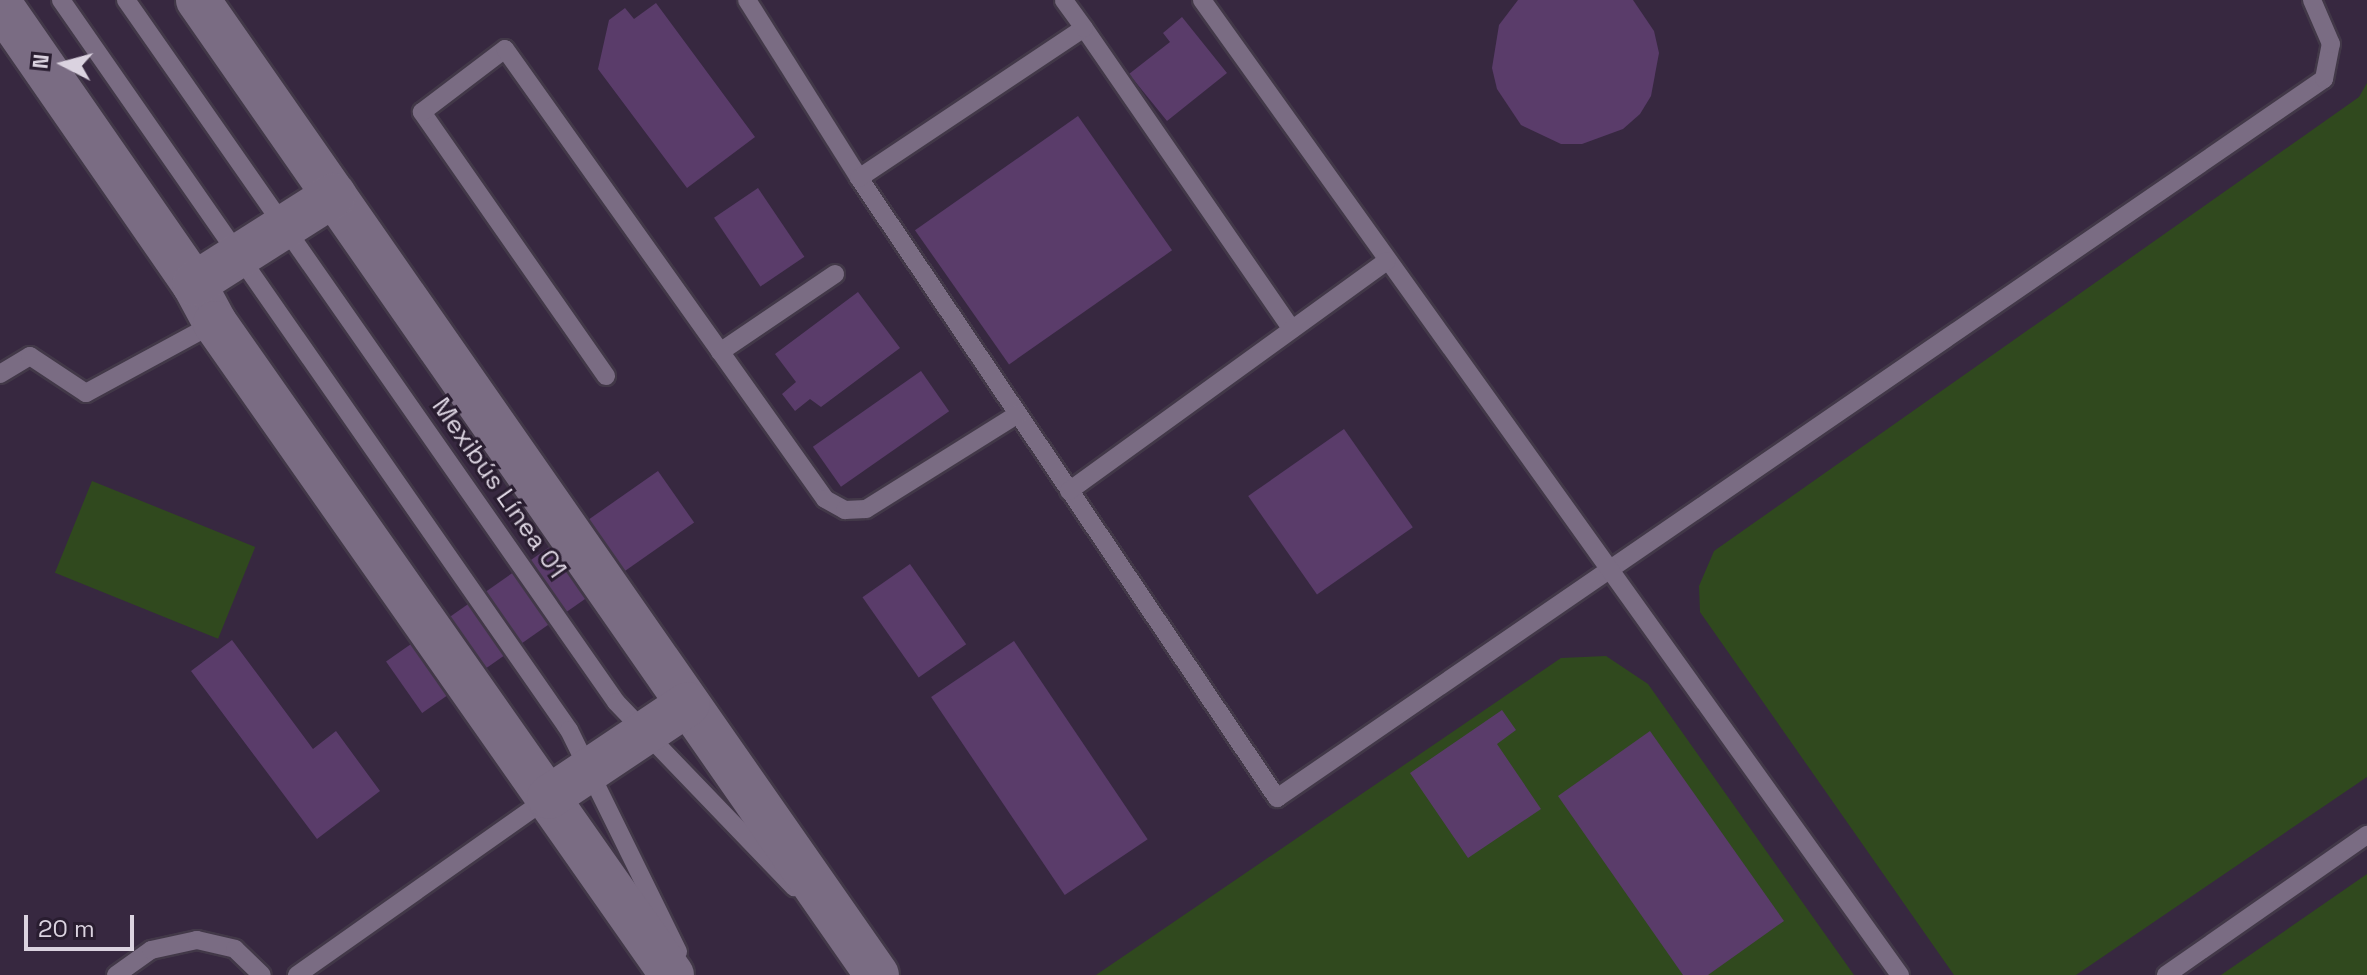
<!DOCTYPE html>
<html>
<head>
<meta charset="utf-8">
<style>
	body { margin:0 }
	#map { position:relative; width:2367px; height:975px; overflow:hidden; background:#291d30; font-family:"Space Grotesk",sans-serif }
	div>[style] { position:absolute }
	.built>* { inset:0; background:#372840; transform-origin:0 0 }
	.green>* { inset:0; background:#30491e; transform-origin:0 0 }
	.building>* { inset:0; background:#5a3c6a; transform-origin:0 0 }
	.roads { filter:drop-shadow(2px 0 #423848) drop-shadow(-2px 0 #423848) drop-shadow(0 2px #423848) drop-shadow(0 -2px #423848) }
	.service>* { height:18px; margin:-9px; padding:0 9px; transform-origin:9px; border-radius:9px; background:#7a6c83 }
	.tertiary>* { height:44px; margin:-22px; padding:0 22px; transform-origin:22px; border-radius:22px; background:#7a6c83 }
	span { translate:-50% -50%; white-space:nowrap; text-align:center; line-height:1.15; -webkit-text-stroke:6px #291d30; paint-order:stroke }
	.street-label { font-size:26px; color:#dbd3e0 }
	.north { position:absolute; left:24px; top:24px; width:80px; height:80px; -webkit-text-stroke:6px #291d30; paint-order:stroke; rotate:276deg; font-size:22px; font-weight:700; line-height:32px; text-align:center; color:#dbd3e0 }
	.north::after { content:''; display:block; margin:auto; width:28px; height:36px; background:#dbd3e0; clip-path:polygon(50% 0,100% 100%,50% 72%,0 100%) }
	.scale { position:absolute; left:24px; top:915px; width:110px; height:36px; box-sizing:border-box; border:4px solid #dbd3e0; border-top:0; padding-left:10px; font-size:24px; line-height:28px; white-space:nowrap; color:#dbd3e0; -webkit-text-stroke:6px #291d30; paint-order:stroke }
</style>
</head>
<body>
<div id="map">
	<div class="built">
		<i style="left:0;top:0;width:2367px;height:975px"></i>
	</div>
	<div class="green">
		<i style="clip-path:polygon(2367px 83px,2367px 777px,2076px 975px,1954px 975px,1700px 612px,1699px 586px,1714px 551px,2359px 97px)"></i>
		<i style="left:92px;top:481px;width:176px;height:99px;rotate:22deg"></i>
		<i style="clip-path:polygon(1606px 656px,1648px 684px,1854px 975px,1096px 975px,1561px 658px)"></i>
		<i style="clip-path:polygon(2367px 874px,2367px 975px,2221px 975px)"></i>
	</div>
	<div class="building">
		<i style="clip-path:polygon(1518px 0,1633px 0,1654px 31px,1659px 53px,1651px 96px,1640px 114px,1623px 129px,1582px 144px,1561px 144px,1521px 125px,1497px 89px,1492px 68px,1499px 25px)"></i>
		<i style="clip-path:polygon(656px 3px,755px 137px,687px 188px,598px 69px,609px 20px,625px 8px,634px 19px)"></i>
		<i style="clip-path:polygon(1182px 17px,1227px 73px,1167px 121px,1129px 74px,1170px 42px,1163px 33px)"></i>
		<i style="left:1078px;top:116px;width:164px;height:199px;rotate:55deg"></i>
		<i style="left:758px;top:188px;width:83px;height:53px;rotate:56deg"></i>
		<i style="clip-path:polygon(858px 292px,900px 348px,821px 407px,810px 399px,795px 411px,782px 394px,796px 382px,775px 354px)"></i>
		<i style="left:921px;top:371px;width:49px;height:132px;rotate:55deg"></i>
		<i style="left:1344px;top:429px;width:120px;height:117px;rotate:55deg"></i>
		<i style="left:658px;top:471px;width:63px;height:332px;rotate:55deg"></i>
		<i style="left:910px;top:564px;width:98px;height:58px;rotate:55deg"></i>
		<i style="clip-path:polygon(232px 640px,313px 749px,336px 731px,380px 791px,317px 839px,191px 671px)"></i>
		<i style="left:1014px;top:641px;width:239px;height:100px;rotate:56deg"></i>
		<i style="clip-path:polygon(1502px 710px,1516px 730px,1497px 744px,1541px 809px,1468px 858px,1410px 773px)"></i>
		<i style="clip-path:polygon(1650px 731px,1784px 921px,1708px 975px,1683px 975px,1558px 796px)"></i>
	</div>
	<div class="roads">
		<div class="service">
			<i style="left:61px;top:0;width:889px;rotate:55.17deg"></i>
			<i style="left:569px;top:730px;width:247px;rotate:63.8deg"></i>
			<i style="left:126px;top:0;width:856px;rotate:55.08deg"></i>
			<i style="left:616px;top:702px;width:257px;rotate:46.1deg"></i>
			<i style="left:747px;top:0;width:210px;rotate:57.8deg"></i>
			<i style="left:859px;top:178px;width:748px;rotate:56.01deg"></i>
			<i style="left:1277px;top:798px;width:1270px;rotate:-34.48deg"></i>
			<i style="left:2324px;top:79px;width:36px;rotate:-79deg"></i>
			<i style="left:2331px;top:44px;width:48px;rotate:-113.4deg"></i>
			<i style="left:1202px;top:0;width:1199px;rotate:54.4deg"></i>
			<i style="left:1084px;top:28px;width:366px;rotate:55.4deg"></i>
			<i style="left:859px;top:178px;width:270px;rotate:-33.7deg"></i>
			<i style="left:1084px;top:28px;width:34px;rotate:-126deg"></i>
			<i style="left:720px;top:352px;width:139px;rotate:-34.1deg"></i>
			<i style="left:0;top:374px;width:35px;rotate:-31deg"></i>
			<i style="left:30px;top:356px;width:67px;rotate:33.5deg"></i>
			<i style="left:86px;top:393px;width:147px;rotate:-28.5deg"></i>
			<i style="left:606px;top:376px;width:322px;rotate:-124.9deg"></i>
			<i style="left:422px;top:112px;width:104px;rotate:-37.2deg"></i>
			<i style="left:505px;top:49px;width:552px;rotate:54.58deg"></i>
			<i style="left:825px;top:499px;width:23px;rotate:29deg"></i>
			<i style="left:845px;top:510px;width:21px;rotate:-3deg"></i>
			<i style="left:866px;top:509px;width:179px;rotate:-32deg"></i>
			<i style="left:1069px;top:491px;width:392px;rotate:-35.9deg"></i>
			<i style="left:116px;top:975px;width:43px;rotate:-35.5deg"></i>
			<i style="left:151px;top:950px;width:47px;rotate:-12.3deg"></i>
			<i style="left:197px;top:940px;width:39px;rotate:13deg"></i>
			<i style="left:235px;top:949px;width:37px;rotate:44deg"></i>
			<i style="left:297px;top:975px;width:309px;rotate:-35.2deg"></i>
			<i style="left:2166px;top:975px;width:245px;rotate:-34.9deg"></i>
		</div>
		<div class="tertiary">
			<i style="left:198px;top:0;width:1188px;rotate:55.15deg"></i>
			<i style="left:0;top:4px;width:341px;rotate:55.3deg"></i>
			<i style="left:194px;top:284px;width:44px;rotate:61.7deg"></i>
			<i style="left:215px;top:323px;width:796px;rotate:54.97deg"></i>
			<i style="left:194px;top:284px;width:166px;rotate:-32.4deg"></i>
			<i style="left:549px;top:797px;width:167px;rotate:-33.8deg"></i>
		</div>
	</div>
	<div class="street-label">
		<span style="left:499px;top:488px;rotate:55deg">Mexibús Línea 01</span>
	</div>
	<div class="north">N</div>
	<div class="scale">20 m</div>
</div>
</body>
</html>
